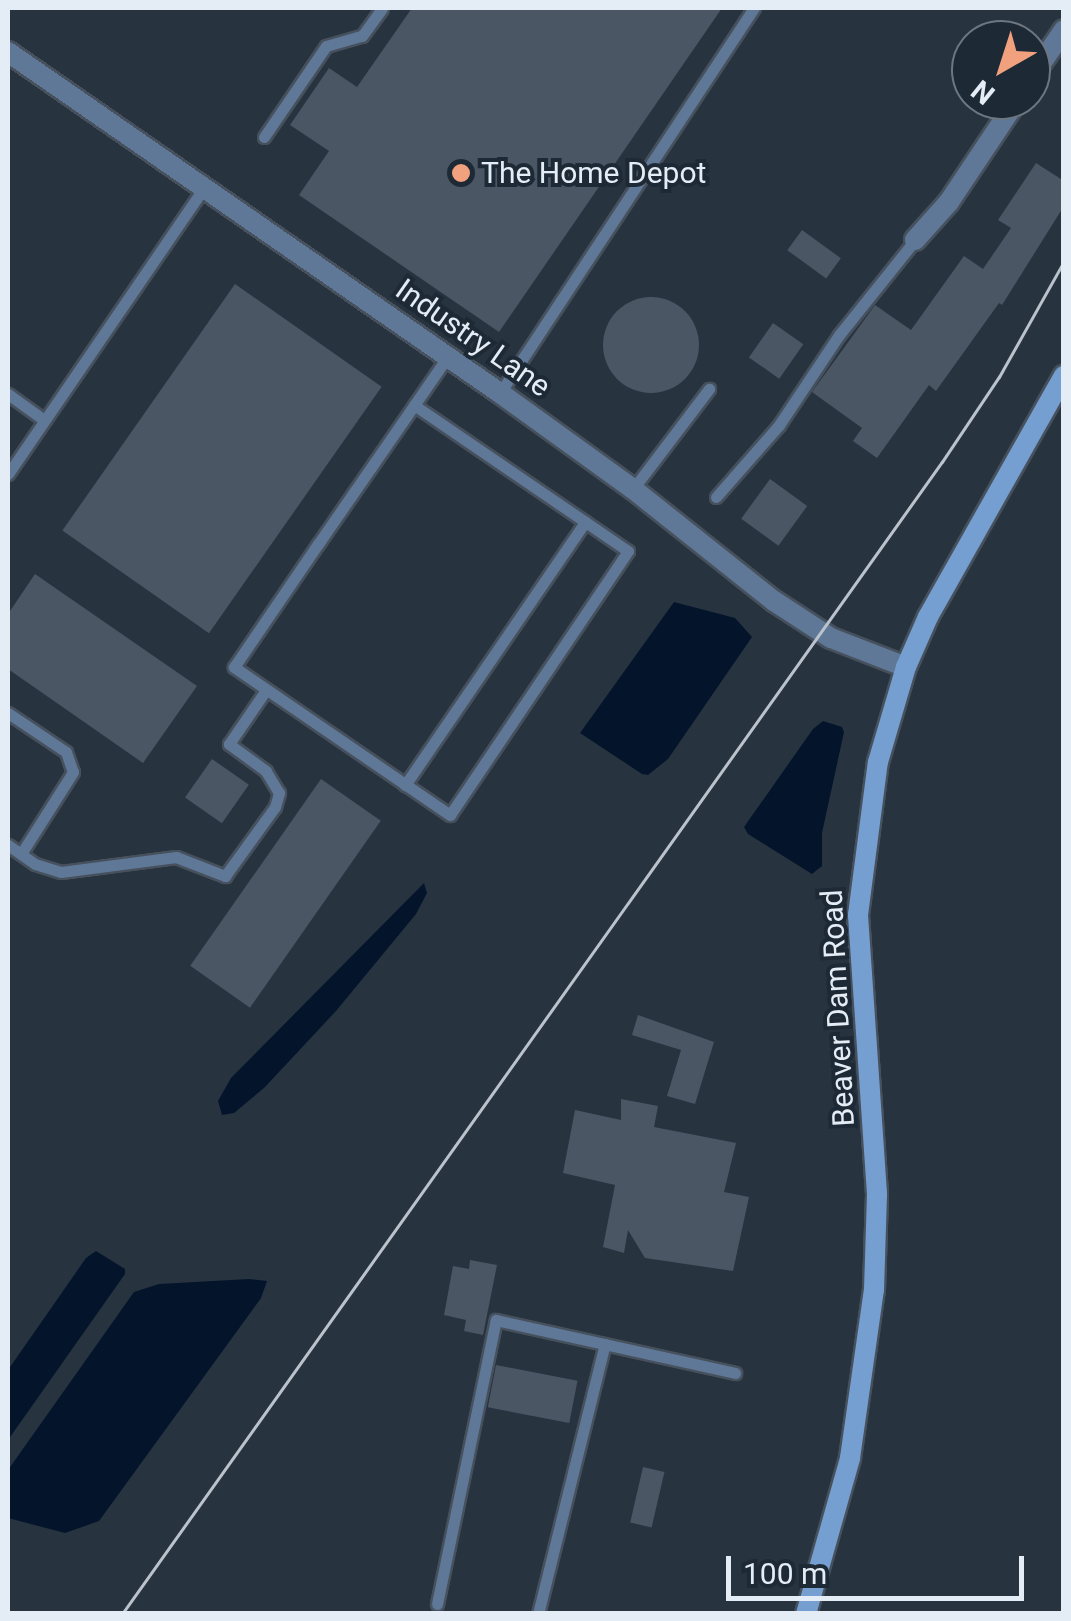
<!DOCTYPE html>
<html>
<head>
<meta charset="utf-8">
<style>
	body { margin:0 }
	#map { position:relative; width:1071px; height:1621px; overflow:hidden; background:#283340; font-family:Roboto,sans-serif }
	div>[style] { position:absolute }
	.water>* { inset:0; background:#04152b }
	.building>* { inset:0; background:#4a5664; transform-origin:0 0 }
	.round { border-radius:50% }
	.roads { filter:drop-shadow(2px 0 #46515d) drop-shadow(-2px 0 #46515d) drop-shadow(0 2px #46515d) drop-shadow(0 -2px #46515d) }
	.service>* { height:11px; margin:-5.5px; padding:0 5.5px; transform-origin:5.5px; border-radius:5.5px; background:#5f7897 }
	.minor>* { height:20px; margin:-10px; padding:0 10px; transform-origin:10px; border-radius:10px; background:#5f7897 }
	.tertiary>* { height:20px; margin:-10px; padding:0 10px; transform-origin:10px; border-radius:10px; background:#5f7897 }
	.secondary>* { height:20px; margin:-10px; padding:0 10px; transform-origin:10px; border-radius:10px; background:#769fd1 }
	.tram>* { height:2.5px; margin:-1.25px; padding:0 1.25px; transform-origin:1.25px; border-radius:1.25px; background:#bac2cc }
	.dots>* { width:28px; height:28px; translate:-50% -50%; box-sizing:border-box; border:5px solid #1e2936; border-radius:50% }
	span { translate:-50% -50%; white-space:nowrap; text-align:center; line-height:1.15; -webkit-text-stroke:8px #1e2936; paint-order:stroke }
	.poi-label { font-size:30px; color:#e4ecf5 }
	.left { translate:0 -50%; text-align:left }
	.street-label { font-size:30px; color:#e4ecf5 }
	.frame { position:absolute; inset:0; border:10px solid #e4ecf5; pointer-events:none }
	.north { position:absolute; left:951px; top:20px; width:100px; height:100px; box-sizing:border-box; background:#1e2936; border:2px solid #6d7782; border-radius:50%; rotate:219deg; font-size:28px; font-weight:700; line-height:40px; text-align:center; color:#e4ecf5 }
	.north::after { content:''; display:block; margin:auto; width:35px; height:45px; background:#f2a17e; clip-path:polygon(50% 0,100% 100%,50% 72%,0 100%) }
	.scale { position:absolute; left:726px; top:1556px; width:298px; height:45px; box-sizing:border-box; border:5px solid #e4ecf5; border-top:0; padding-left:12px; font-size:30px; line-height:35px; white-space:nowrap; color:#e4ecf5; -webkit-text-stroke:8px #1e2936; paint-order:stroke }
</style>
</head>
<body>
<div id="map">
	<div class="water">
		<i style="clip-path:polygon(674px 602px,735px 618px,752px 637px,668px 759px,648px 775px,642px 774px,580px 733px)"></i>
		<i style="clip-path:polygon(823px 721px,842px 727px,844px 732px,822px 833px,822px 866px,812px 874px,748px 834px,744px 827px,813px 729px)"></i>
		<i style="clip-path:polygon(424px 883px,427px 893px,416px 914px,336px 1011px,264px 1088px,234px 1113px,222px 1115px,218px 1101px,231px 1078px)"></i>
		<i style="clip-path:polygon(96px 1251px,125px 1269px,125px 1274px,8px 1440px,8px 1370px,86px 1258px)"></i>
		<i style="clip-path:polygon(249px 1279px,267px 1281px,261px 1298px,99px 1521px,65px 1533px,8px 1518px,8px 1470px,134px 1292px,159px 1284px)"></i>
	</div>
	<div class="building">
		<i style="clip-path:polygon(412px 8px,722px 8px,499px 332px,299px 195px,329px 151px,290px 125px,329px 68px,357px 87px)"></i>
		<i style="clip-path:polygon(1036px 163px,1064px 181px,1064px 206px,1002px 305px,999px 303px,936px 391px,929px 385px,877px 458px,853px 441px,862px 428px,812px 392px,875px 305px,911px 330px,964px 256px,983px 269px,1011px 228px,998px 220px)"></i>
		<i style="left:802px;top:230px;width:48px;height:25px;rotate:36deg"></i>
		<i style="left:235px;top:284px;width:179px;height:301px;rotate:35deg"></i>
		<i class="round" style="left:603px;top:297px;width:96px;height:96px"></i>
		<i style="left:773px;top:323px;width:37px;height:42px;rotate:35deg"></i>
		<i style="left:770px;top:479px;width:46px;height:49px;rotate:36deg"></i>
		<i style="clip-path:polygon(35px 574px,197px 686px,143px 763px,8px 669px,8px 614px)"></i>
		<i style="left:212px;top:759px;width:45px;height:47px;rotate:35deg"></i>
		<i style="left:321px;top:779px;width:73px;height:228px;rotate:35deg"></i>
		<i style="clip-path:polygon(638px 1015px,714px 1042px,695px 1104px,667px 1096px,681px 1050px,632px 1035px)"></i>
		<i style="clip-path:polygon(621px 1099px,658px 1106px,654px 1127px,736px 1143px,724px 1192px,749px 1197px,733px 1271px,645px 1258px,628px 1230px,624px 1253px,603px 1247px,615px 1185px,563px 1173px,575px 1110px,621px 1120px)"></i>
		<i style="clip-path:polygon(470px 1260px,497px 1265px,483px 1335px,464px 1331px,466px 1320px,444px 1315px,453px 1266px,469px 1269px)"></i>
		<i style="left:496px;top:1365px;width:83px;height:43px;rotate:11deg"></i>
		<i style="left:643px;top:1467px;width:22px;height:57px;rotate:13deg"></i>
	</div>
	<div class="roads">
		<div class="service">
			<i style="left:264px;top:137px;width:110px;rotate:-55.7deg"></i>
			<i style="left:326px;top:46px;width:37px;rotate:-16deg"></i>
			<i style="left:362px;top:36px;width:34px;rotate:-54deg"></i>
			<i style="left:500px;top:393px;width:461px;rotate:-56.6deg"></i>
			<i style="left:8px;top:394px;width:44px;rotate:35.8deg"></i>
			<i style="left:414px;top:405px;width:259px;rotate:34.3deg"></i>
			<i style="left:628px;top:551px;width:318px;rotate:124deg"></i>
			<i style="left:450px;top:815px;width:262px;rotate:-145.6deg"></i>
			<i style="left:234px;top:667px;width:149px;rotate:-55.7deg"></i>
			<i style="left:318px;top:544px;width:229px;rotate:-55.3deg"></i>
			<i style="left:8px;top:474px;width:347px;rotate:-55.6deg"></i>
			<i style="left:633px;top:489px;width:126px;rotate:-52.8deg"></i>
			<i style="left:716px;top:497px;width:96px;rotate:-48.8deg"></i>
			<i style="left:779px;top:425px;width:108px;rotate:-56.3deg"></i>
			<i style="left:839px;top:335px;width:122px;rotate:-51.3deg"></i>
			<i style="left:8px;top:713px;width:70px;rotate:33.9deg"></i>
			<i style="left:66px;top:752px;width:21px;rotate:71deg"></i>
			<i style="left:73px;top:772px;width:97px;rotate:122.4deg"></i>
			<i style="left:405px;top:785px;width:319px;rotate:-55.6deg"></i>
			<i style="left:8px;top:845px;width:33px;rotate:35deg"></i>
			<i style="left:35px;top:864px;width:27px;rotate:17deg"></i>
			<i style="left:61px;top:872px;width:116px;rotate:-7.4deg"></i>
			<i style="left:176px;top:857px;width:53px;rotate:21.2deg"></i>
			<i style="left:225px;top:876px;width:85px;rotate:-54.1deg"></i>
			<i style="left:275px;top:807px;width:15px;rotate:-74deg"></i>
			<i style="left:279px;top:793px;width:26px;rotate:-121deg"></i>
			<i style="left:266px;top:771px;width:46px;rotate:-143.9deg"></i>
			<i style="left:229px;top:744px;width:65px;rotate:-55.6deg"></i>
			<i style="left:437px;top:1604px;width:290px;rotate:-78.3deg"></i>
			<i style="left:496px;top:1320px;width:245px;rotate:12.5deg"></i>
			<i style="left:538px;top:1614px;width:278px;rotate:-76.1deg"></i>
		</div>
		<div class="minor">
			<i style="left:1031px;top:78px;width:58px;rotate:-55.5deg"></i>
			<i style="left:915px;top:240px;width:51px;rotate:-48.2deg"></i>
			<i style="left:949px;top:202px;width:123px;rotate:-56.3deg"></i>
		</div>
		<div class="tertiary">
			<i style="left:8px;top:52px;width:599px;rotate:34.73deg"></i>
			<i style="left:500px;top:393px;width:164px;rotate:35.8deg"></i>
			<i style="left:633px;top:489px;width:180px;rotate:38.5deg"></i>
			<i style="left:774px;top:601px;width:68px;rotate:33deg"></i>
			<i style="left:831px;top:638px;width:80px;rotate:21.1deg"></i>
		</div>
		<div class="secondary">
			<i style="left:806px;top:1614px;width:162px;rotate:-74.2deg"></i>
			<i style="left:850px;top:1458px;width:170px;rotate:-81.9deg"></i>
			<i style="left:874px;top:1290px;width:96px;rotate:-88.2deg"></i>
			<i style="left:877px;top:1194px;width:280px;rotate:-93.9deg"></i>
			<i style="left:858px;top:915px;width:154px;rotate:-82.6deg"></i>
			<i style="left:878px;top:762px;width:99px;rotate:-73.6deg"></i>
			<i style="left:906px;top:667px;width:55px;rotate:-66.3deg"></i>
			<i style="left:928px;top:617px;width:277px;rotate:-60.6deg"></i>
		</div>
	</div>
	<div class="tram">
		<i style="left:122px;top:1614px;width:1414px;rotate:-54.56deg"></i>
		<i style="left:942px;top:462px;width:102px;rotate:-56.2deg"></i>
		<i style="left:999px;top:377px;width:133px;rotate:-60.7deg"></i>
	</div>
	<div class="dots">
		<i style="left:461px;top:173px;background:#f2a17e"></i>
	</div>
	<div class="poi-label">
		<span class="left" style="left:481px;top:173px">The Home Depot</span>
	</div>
	<div class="street-label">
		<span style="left:473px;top:338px;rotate:35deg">Industry Lane</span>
		<span style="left:838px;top:1008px;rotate:-93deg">Beaver Dam Road</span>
	</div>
	<div class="frame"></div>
	<div class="north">N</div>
	<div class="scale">100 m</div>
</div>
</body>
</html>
